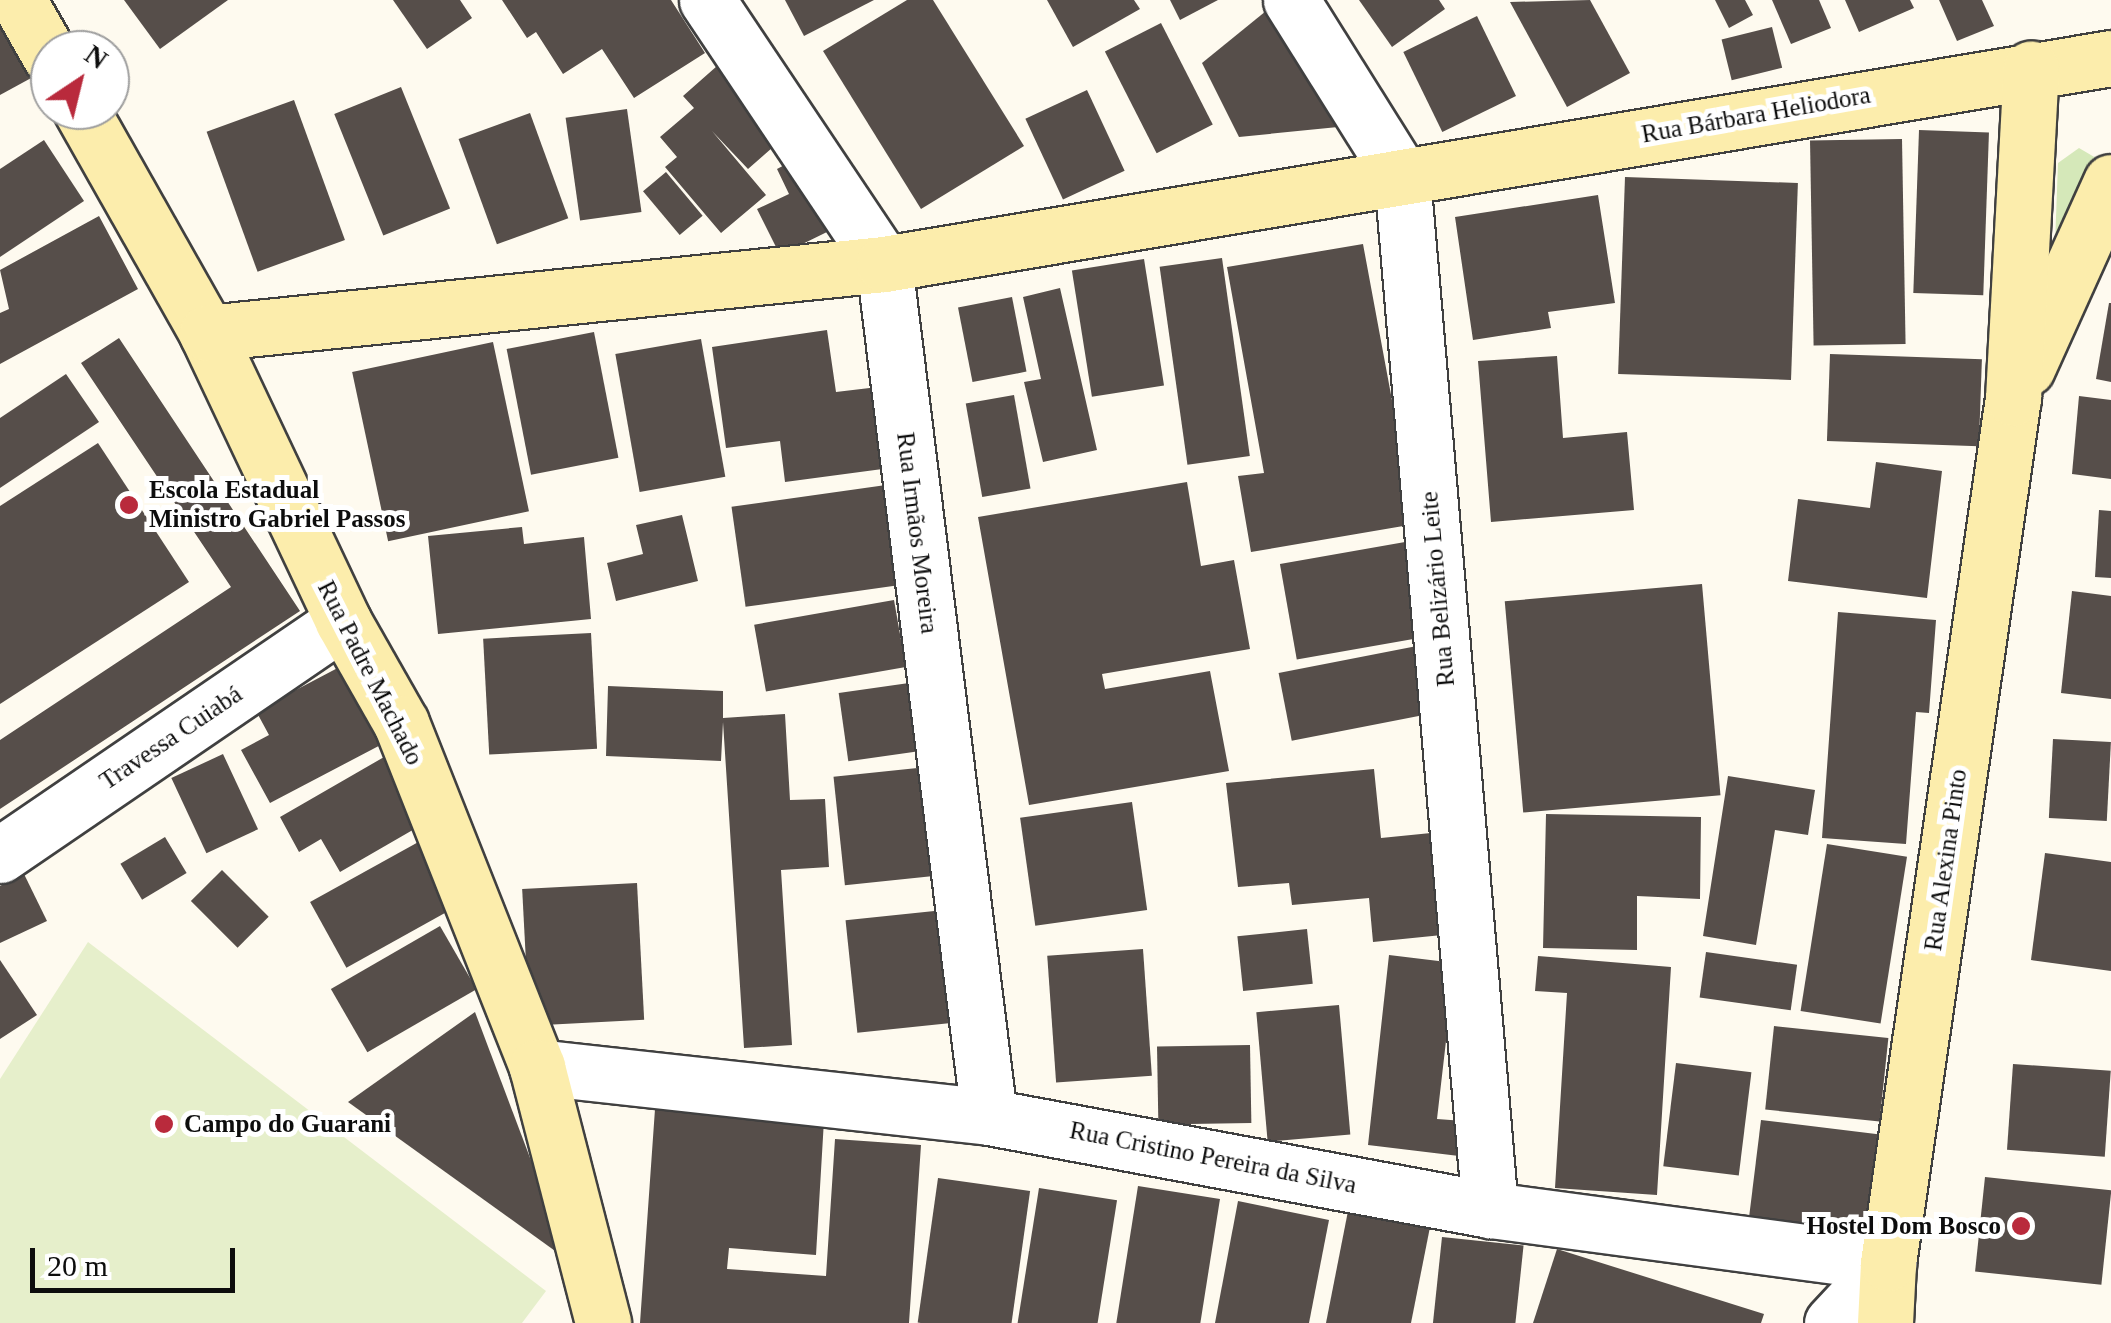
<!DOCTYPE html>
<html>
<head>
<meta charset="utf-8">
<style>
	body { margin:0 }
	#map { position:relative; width:2111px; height:1323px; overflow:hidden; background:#fefaef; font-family:Georgia,serif }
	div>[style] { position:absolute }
	.green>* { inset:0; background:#d5e8b9 }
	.pitch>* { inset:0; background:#e6efcb }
	.building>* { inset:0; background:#564e4a; transform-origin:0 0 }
	.roads { filter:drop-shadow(2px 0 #404040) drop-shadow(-2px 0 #404040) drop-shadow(0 2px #404040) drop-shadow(0 -2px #404040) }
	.street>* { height:55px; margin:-27.5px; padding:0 27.5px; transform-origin:27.5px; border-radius:27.5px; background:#fff }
	.secondary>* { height:55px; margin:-27.5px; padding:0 27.5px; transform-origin:27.5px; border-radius:27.5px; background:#fcedac }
	.dots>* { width:28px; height:28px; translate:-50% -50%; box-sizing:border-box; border:5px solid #fff; border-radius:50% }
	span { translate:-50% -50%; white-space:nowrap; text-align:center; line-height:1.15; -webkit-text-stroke:10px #fff; paint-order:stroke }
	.street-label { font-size:25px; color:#0d0d0d }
	.poi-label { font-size:25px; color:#0d0d0d; font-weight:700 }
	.left { translate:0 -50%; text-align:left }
	.right { translate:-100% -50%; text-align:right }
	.north { position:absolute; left:30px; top:30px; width:100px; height:100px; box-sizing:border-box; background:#fff; border:2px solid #9e9e9e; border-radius:50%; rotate:35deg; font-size:28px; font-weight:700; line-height:40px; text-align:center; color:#0d0d0d }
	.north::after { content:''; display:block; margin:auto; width:35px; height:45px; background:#b92a3c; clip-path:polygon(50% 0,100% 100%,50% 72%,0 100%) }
	.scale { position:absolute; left:30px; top:1248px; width:205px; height:45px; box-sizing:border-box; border:5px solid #0d0d0d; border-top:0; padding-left:12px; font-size:30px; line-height:35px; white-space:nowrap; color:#0d0d0d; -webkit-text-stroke:8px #fff; paint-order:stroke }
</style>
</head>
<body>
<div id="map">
	<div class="green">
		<i style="clip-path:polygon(2079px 148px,2096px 158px,2096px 179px,2054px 272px,2058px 163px)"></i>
	</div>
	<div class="pitch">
		<i style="clip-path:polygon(88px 942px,546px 1291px,522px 1323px,0 1323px,0 1079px)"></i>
	</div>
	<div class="building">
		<i style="clip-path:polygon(124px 0,228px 0,160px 49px)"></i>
		<i style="clip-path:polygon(393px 0,460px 0,472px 18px,427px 49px)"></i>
		<i style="clip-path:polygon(502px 0,671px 0,705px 53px,634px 98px,602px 49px,563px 74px,536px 32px,527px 38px)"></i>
		<i style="clip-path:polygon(785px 0,874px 0,804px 36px)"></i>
		<i style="clip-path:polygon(907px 0,933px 0,1024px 146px,921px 209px,823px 51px)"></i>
		<i style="clip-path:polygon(1047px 0,1134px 0,1140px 9px,1073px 47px)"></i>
		<i style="clip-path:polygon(1170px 0,1218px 0,1180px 20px)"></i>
		<i style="clip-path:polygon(1359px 0,1439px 0,1445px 9px,1392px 47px)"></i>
		<i style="clip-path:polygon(1590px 0,1630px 73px,1567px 107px,1510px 2px)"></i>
		<i style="clip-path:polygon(1715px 0,1745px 0,1753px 15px,1729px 28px)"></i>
		<i style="clip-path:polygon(1772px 0,1819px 0,1831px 28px,1791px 44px)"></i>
		<i style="clip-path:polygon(1845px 0,1910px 0,1914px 8px,1859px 32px)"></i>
		<i style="clip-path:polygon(1939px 0,1982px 0,1994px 26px,1957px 41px)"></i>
		<i style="clip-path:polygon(1266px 11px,1338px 127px,1239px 137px,1202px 63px)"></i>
		<i style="left:1477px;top:16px;width:89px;height:82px;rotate:64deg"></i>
		<i style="clip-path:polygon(0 19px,33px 77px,0 95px)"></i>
		<i style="left:1161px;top:23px;width:114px;height:63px;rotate:63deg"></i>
		<i style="left:1772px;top:27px;width:42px;height:52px;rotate:76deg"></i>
		<i style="clip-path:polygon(717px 66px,781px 140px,748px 169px,712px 131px,766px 195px,721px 233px,665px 167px,677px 157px,660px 137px,694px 108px,683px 96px)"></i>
		<i style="left:401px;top:87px;width:131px;height:72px;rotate:68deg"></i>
		<i style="left:1087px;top:90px;width:89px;height:68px;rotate:65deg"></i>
		<i style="left:294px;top:100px;width:149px;height:93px;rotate:70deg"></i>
		<i style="left:627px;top:109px;width:104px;height:62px;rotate:82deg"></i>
		<i style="left:530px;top:113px;width:112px;height:76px;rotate:70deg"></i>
		<i style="left:1919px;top:130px;width:70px;height:163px;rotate:2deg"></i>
		<i style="left:1902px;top:139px;width:205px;height:92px;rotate:89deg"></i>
		<i style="clip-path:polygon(44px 140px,84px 201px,0 257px,0 169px)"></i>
		<i style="clip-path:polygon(792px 161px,827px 232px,780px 255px,757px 209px,789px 194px,777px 169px)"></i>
		<i style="left:666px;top:172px;width:57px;height:30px;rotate:50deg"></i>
		<i style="left:1625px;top:177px;width:173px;height:197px;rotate:2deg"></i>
		<i style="clip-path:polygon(1598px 195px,1615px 303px,1548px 312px,1551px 328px,1473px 340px,1455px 217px)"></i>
		<i style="clip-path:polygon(99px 216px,138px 289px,0 364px,0 313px,9px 309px,0 270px)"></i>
		<i style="clip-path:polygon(1363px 244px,1415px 524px,1251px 552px,1238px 476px,1264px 473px,1227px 267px)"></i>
		<i style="left:1222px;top:258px;width:200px;height:63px;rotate:82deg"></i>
		<i style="left:1144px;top:259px;width:128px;height:73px;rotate:81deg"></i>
		<i style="clip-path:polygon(1060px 288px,1097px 450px,1043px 462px,1024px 382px,1041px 379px,1023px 297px)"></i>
		<i style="left:1012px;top:297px;width:76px;height:55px;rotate:79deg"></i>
		<i style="clip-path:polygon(2109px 303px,2111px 303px,2111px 382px,2096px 379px)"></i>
		<i style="clip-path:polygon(827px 330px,836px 392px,878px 387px,890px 468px,785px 482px,780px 441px,726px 448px,712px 347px)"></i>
		<i style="left:594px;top:332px;width:128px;height:89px;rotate:79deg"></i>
		<i style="clip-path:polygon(119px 338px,300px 611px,0 809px,0 740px,231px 587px,81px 363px)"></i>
		<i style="left:701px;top:339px;width:140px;height:87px;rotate:80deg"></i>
		<i style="left:493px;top:342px;width:173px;height:144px;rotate:78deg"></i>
		<i style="left:1830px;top:354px;width:152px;height:87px;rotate:2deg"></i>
		<i style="clip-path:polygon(1557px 356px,1563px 438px,1627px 432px,1634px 510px,1491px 522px,1478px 361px)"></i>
		<i style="clip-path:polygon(66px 374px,99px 422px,0 488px,0 418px)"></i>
		<i style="left:1014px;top:395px;width:95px;height:49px;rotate:80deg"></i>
		<i style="clip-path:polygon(2079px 396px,2111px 400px,2111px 479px,2072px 474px)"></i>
		<i style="clip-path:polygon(98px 443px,189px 582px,0 704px,0 506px)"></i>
		<i style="clip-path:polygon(1876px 462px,1942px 471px,1927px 598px,1788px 581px,1798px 499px,1870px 508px)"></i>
		<i style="clip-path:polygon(1187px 482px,1201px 566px,1234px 560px,1250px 649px,1102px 674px,1105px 689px,1210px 671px,1229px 771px,1029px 805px,978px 517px)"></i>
		<i style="left:886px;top:485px;width:101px;height:156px;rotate:82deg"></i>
		<i style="clip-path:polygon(2099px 510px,2111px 511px,2111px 578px,2095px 577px)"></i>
		<i style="clip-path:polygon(682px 515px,698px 581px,616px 601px,607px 563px,643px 554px,636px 525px)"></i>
		<i style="clip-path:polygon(522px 527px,524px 544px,584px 537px,591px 619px,438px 634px,428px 536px)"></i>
		<i style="left:1405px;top:542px;width:97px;height:127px;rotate:80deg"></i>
		<i style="left:1702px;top:584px;width:212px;height:198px;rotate:85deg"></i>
		<i style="clip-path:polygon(2072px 591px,2111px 596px,2111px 699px,2061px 693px)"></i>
		<i style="left:894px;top:600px;width:68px;height:142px;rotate:80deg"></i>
		<i style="clip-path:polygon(1838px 612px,1936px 620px,1929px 713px,1916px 712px,1906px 844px,1822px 838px)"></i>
		<i style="left:591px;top:633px;width:116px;height:108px;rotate:87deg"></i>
		<i style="left:1417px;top:646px;width:69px;height:141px;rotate:79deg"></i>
		<i style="clip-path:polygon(349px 662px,392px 739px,270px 803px,241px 750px,269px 735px,256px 711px)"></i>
		<i style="left:909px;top:683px;width:69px;height:71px;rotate:82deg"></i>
		<i style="clip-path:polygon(608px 686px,723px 691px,723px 718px,785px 714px,790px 800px,825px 799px,829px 867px,781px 870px,792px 1045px,744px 1048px,723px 722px,721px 761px,606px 756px)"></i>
		<i style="left:2053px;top:739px;width:58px;height:79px;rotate:3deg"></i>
		<i style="clip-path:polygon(391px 753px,430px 820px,340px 872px,321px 839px,299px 852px,280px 817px)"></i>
		<i style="left:223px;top:754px;width:83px;height:57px;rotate:65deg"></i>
		<i style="left:927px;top:767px;width:109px;height:94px;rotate:84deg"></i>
		<i style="clip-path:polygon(1374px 769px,1381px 838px,1441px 832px,1452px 934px,1373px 942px,1369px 898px,1292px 905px,1289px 883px,1238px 887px,1226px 783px)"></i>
		<i style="clip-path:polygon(1728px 776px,1815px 790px,1808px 835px,1775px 830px,1756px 945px,1703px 936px)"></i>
		<i style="left:1132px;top:802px;width:109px;height:113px;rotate:82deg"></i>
		<i style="clip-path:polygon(1546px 814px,1701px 817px,1700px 899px,1637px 896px,1637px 950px,1543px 948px)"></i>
		<i style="left:165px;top:837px;width:42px;height:52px;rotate:59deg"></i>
		<i style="left:422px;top:840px;width:75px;height:128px;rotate:61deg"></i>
		<i style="left:1827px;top:844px;width:81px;height:169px;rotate:9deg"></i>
		<i style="clip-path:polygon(2045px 853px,2111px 862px,2111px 971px,2031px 960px)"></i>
		<i style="left:222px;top:870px;width:66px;height:44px;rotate:45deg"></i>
		<i style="clip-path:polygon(24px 874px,47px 921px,0 943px,0 886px)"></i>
		<i style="left:637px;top:883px;width:137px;height:115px;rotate:87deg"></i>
		<i style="left:944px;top:910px;width:113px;height:99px;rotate:84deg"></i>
		<i style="left:440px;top:926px;width:73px;height:126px;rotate:60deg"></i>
		<i style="left:1307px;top:929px;width:55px;height:70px;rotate:84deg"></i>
		<i style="left:1143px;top:949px;width:127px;height:96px;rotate:86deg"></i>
		<i style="left:1706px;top:952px;width:92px;height:46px;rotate:8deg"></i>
		<i style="clip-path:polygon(1389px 955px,1455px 963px,1437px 1119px,1464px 1121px,1459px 1156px,1368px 1145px)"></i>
		<i style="clip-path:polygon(1538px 956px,1671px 967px,1657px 1195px,1555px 1188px,1567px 993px,1535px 991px)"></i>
		<i style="clip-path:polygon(0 960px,37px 1015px,0 1039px)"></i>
		<i style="left:1339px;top:1005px;width:130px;height:83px;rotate:85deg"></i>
		<i style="clip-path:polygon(475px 1012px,569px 1261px,348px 1102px)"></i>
		<i style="left:1774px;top:1026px;width:115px;height:84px;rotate:6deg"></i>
		<i style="left:1250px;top:1045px;width:78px;height:93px;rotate:89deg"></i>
		<i style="left:1676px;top:1063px;width:76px;height:104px;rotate:7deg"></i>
		<i style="left:2013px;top:1064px;width:98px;height:86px;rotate:4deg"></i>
		<i style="clip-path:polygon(655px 1109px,824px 1120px,816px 1255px,729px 1248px,727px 1269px,826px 1276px,835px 1139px,921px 1145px,909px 1323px,640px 1323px)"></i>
		<i style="left:1761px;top:1120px;width:120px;height:100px;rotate:7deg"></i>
		<i style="left:1985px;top:1177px;width:127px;height:95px;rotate:6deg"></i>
		<i style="left:938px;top:1178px;width:93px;height:146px;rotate:8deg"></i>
		<i style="left:1138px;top:1186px;width:83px;height:139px;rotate:9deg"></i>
		<i style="left:1039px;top:1188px;width:79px;height:137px;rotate:9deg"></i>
		<i style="clip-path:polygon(1238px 1201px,1329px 1220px,1309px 1323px,1215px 1323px)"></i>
		<i style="clip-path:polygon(1348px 1211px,1430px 1227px,1411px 1323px,1326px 1323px)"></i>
		<i style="left:1442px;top:1237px;width:82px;height:87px;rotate:6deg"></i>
		<i style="clip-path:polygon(1557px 1249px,1764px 1314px,1761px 1323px,1533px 1323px)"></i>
	</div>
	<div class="roads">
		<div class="street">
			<i style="left:707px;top:0;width:318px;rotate:56.2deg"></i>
			<i style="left:884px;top:264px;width:859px;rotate:82.98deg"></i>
			<i style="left:1291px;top:0;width:209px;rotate:57.9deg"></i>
			<i style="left:1402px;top:177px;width:1037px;rotate:85.13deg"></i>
			<i style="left:0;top:855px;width:415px;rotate:-34.3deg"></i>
			<i style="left:537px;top:1067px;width:455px;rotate:6.3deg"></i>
			<i style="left:989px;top:1117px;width:510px;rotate:10.52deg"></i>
			<i style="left:1490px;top:1210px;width:402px;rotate:7.6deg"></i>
			<i style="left:1832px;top:1323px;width:82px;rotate:-47deg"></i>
		</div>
		<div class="secondary">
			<i style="left:18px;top:0;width:64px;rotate:60.3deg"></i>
			<i style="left:81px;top:110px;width:256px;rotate:60.5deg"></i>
			<i style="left:207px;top:333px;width:318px;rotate:64.7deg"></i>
			<i style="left:343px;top:621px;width:117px;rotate:60.4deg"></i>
			<i style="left:401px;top:723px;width:370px;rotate:68.4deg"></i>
			<i style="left:537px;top:1067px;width:264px;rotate:75.5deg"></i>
			<i style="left:207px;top:333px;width:681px;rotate:-5.82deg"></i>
			<i style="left:884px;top:264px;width:1244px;rotate:-9.53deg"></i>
			<i style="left:2027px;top:368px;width:204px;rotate:-65.7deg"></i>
			<i style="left:1885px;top:1323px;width:60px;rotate:-87.1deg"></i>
			<i style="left:1888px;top:1263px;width:874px;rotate:-81.78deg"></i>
			<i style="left:2013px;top:398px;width:330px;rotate:-86.9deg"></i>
		</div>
	</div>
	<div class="dots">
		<i style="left:129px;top:505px;background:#b92a3c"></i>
		<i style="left:164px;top:1124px;background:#b92a3c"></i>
		<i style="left:2021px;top:1226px;background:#b92a3c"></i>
	</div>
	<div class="street-label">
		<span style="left:1756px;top:115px;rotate:-10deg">Rua Bárbara Heliodora</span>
		<span style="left:917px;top:533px;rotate:83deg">Rua Irmãos Moreira</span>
		<span style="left:1438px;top:589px;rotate:-95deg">Rua Belizário Leite</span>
		<span style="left:370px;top:673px;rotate:63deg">Rua Padre Machado</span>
		<span style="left:171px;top:738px;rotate:-34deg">Travessa Cuiabá</span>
		<span style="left:1946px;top:860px;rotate:-82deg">Rua Alexina Pinto</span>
		<span style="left:1213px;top:1158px;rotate:11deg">Rua Cristino Pereira da Silva</span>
	</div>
	<div class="poi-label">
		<span class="left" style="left:149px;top:505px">Escola Estadual<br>Ministro Gabriel Passos</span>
		<span class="left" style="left:184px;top:1124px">Campo do Guarani</span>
		<span class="right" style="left:2001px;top:1226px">Hostel Dom Bosco</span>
	</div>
	<div class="north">N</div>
	<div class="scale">20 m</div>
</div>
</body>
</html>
